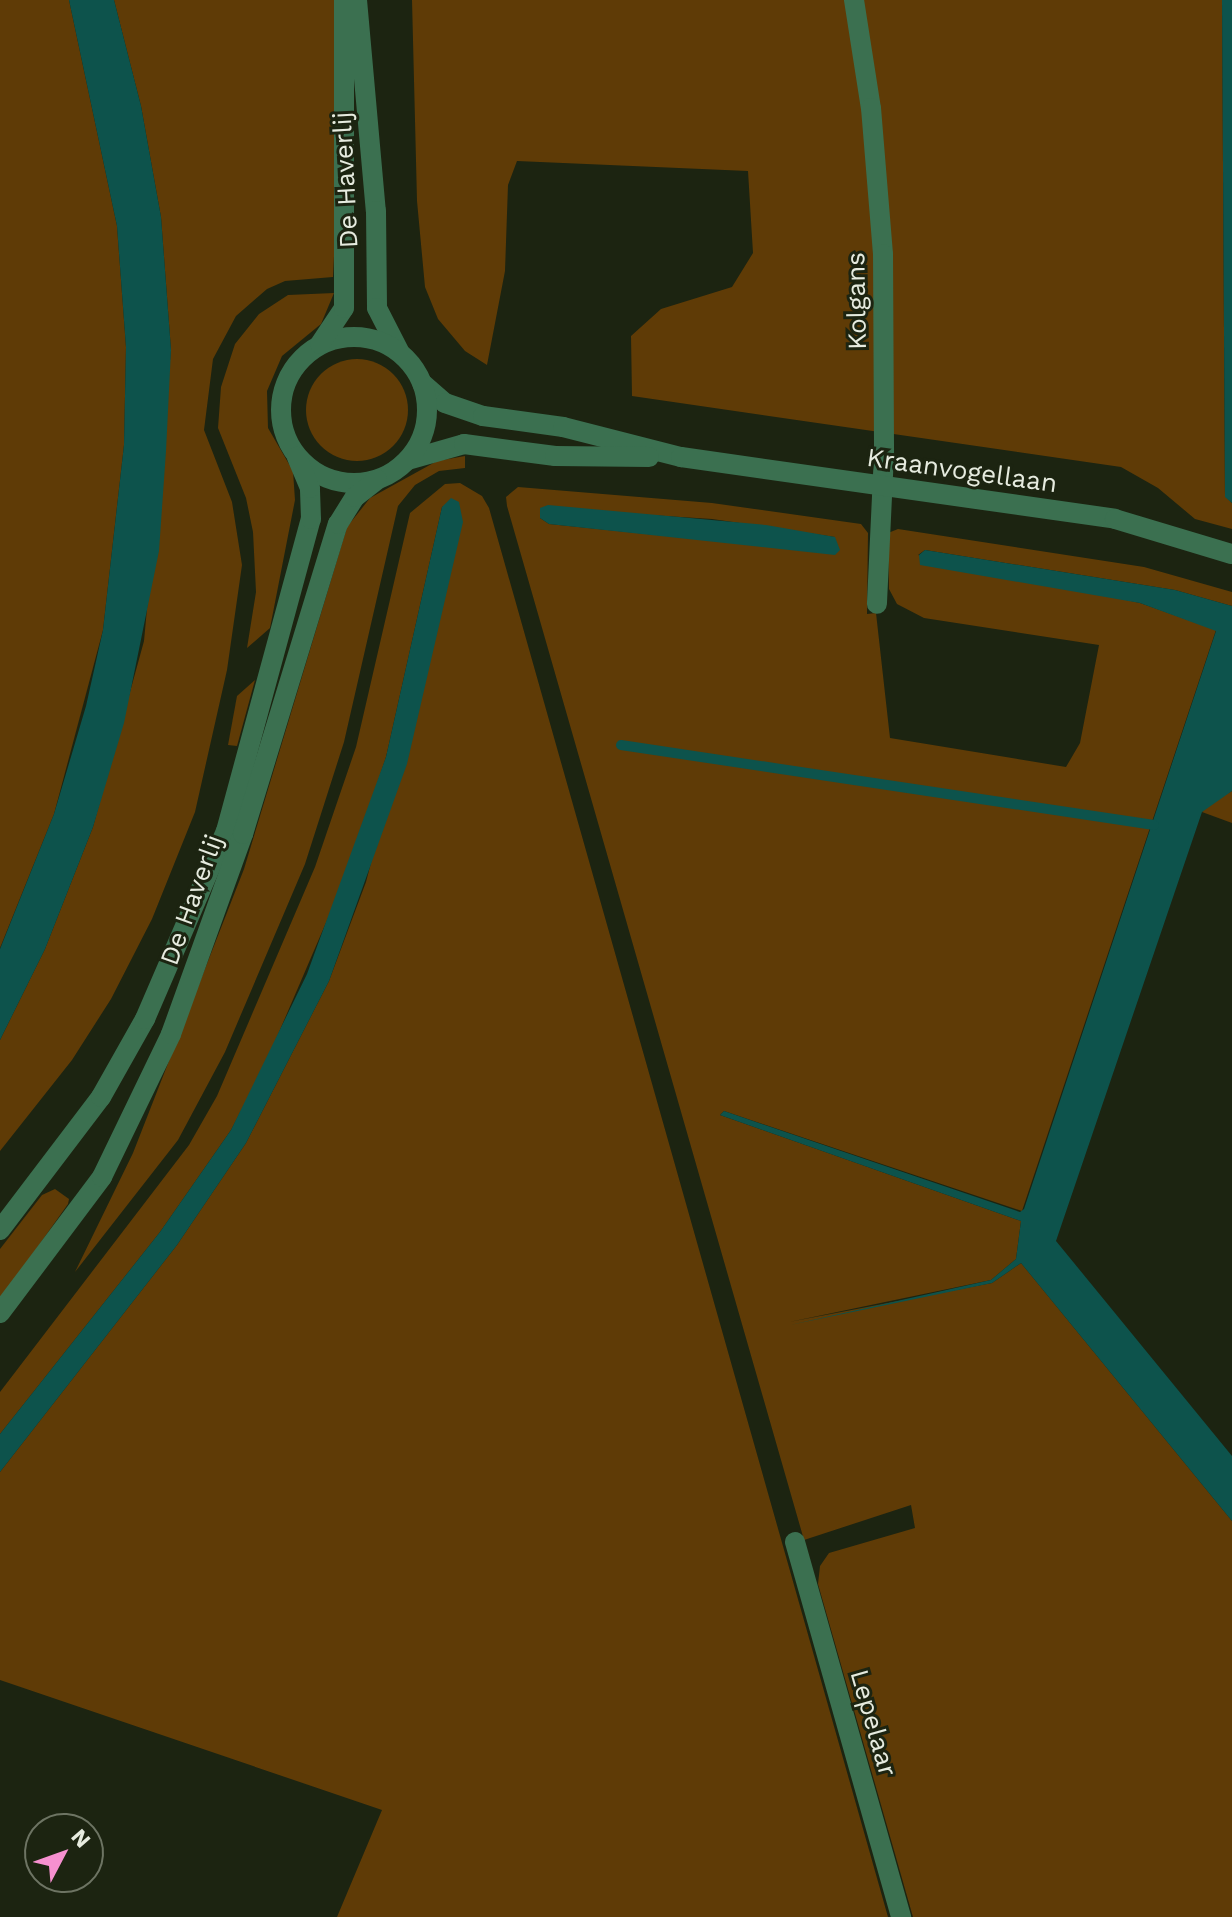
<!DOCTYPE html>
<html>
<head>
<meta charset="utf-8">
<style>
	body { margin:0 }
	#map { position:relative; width:1232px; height:1917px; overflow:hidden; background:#1c2411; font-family:"Work Sans",sans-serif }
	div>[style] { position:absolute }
	.green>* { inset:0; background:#5f3b06 }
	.round { border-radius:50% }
	.water>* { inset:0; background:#0d534c }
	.stream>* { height:10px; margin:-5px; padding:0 5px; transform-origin:5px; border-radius:5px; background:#0d534c }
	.minor>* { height:20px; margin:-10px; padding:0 10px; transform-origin:10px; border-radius:10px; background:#3b7050 }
	.tertiary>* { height:20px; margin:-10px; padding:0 10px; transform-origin:10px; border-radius:10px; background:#3b7050 }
	.tertiary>.ring { margin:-10px; padding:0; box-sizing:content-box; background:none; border:20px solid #3b7050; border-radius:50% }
	span { translate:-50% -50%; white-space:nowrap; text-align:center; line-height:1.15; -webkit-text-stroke:6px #1c2411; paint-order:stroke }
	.street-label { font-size:26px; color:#e6ebdf }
	.north { position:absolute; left:24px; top:1813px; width:80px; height:80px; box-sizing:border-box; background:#1c2411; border:2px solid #6d7463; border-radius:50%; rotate:49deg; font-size:22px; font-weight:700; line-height:32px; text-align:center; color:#e6ebdf }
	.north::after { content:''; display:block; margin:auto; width:28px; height:36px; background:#f690d0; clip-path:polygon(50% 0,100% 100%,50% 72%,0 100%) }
</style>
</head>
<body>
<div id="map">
	<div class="green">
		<i style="clip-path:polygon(0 0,69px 0,117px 226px,126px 347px,124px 445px,103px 630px,54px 814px,0 948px)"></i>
		<i style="clip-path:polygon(114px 0,335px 0,341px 110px,333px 277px,285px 281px,267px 289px,236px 316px,213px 359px,204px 430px,232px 502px,242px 565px,227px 670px,195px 812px,152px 919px,111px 999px,72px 1060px,0 1151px,0 1040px,45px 949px,93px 827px,144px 641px,171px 350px,161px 217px,141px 106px)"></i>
		<i style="clip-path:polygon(412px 0,1222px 0,1225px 496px,1232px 503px,1232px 529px,1195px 519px,1158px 488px,1121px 467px,632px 396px,631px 336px,661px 309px,732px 287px,753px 253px,748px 171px,517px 161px,508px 185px,505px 271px,487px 365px,465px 351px,438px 319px,425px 287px,417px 201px)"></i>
		<i style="clip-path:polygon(334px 293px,321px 324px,282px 356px,267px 391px,268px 428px,293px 471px,295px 500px,270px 628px,247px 648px,256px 592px,253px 532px,246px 498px,218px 428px,221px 387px,235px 344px,259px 314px,288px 295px)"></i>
		<i class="round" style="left:306px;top:359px;width:102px;height:102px"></i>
		<i style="clip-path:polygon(465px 456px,465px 468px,439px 471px,415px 485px,398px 506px,344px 742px,305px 864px,225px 1052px,178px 1140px,75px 1272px,133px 1153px,244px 869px,347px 527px,370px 498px,437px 461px)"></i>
		<i style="clip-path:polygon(460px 483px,482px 496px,489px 508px,888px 1917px,337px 1917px,382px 1810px,0 1680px,0 1472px,177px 1245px,246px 1143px,329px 981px,366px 882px,461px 517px,449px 504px,442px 507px,386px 757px,346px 876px,267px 1060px,231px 1130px,160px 1232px,0 1434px,0 1392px,189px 1145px,217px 1096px,315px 867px,356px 747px,410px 513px,445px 484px)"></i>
		<i style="clip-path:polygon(evenodd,518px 487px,712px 503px,861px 524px,868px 533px,867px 614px,876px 613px,890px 738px,1066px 767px,1080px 743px,1099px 645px,924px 618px,897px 604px,889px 589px,888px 533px,898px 529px,1144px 567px,1232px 592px,1232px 606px,1175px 590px,925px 550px,918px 555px,1140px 603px,1216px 630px,1022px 1211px,724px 1111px,720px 1115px,1021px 1221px,1016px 1259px,991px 1280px,789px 1322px,992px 1283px,1021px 1263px,1232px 1521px,1232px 1917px,913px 1917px,818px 1584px,820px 1566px,829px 1553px,915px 1528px,911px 1505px,804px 1540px,507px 506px,506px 497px,518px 487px,541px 508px,712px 519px,835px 537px,765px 546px,549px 524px,540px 518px,541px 508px)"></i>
		<i style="clip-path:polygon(255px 680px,237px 746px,228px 745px,237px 696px)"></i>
		<i style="clip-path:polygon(1232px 791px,1232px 823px,1202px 812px,1207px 805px)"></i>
		<i style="clip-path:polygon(55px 1189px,69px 1199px,68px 1204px,0 1300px,0 1249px,42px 1195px)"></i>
	</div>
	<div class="water">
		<i style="clip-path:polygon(69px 0,114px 0,141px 106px,161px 217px,171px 350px,166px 451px,159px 551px,124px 723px,93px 827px,45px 949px,0 1040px,0 949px,54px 814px,86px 706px,103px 630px,124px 445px,126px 347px,117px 226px)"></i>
		<i style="clip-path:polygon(1222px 0,1232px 0,1232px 503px,1225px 497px)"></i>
		<i style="clip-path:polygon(451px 498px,459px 502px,463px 522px,407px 764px,329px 981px,246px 1143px,177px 1245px,0 1472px,0 1434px,160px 1232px,231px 1130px,307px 974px,386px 757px,442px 507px)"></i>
		<i style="clip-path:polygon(548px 505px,766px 525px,835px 537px,840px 550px,835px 555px,549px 524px,540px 518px,540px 508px)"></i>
		<i style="clip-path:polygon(925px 550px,1175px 590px,1232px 606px,1232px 791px,1202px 812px,1056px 1241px,1232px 1456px,1232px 1521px,1021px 1263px,992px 1283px,790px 1325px,991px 1280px,1016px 1259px,1021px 1221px,720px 1115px,724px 1111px,1020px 1212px,1024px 1209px,1216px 631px,1140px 603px,920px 565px,919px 555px)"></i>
	</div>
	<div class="stream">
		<i style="left:621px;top:745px;width:539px;rotate:8.54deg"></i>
	</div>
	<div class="minor">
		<i style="left:854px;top:0;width:109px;rotate:81.1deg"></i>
		<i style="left:871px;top:108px;width:146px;rotate:85.3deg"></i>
		<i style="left:883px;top:254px;width:200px;rotate:89.7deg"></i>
		<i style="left:884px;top:454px;width:150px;rotate:92.7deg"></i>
		<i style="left:422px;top:383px;width:30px;rotate:41deg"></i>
		<i style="left:445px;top:403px;width:40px;rotate:18.9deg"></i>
		<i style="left:483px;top:416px;width:81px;rotate:7.8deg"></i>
		<i style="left:563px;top:427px;width:122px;rotate:14.3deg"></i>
		<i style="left:681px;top:457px;width:438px;rotate:8.1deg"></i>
		<i style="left:1115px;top:519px;width:122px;rotate:16.7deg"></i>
		<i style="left:408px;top:460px;width:58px;rotate:-15.9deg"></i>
		<i style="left:464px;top:444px;width:92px;rotate:7.5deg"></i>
		<i style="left:555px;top:456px;width:94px;rotate:0.6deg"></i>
		<i style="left:795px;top:1542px;width:390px;rotate:74.2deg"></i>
	</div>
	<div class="tertiary">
		<i style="left:357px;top:0;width:212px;rotate:84.9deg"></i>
		<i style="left:376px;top:211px;width:97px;rotate:89.4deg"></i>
		<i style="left:377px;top:308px;width:48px;rotate:62.9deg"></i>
		<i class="ring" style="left:281px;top:337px;width:126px;height:126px"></i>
		<i style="left:320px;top:344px;width:43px;rotate:-56.3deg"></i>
		<i style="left:344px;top:308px;width:308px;rotate:-90deg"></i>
		<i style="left:0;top:1230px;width:167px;rotate:-52.8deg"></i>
		<i style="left:101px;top:1097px;width:90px;rotate:-60.6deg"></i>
		<i style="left:145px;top:1019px;width:205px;rotate:-66.7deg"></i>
		<i style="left:226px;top:831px;width:323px;rotate:-74.8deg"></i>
		<i style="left:311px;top:519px;width:31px;rotate:-92deg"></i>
		<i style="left:310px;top:488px;width:34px;rotate:-113deg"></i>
		<i style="left:0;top:1313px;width:170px;rotate:-53.1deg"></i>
		<i style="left:102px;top:1177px;width:159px;rotate:-64.2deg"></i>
		<i style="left:171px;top:1034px;width:213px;rotate:-70.2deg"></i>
		<i style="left:243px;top:834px;width:324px;rotate:-73deg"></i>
		<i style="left:338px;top:524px;width:32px;rotate:-58deg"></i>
		<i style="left:355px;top:497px;width:28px;rotate:-38deg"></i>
	</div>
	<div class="street-label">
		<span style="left:346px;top:180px;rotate:-93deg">De Haverlij</span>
		<span style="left:857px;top:301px;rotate:-91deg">Kolgans</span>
		<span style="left:962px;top:471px;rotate:8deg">Kraanvogellaan</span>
		<span style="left:192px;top:900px;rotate:-70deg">De Haverlij</span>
		<span style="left:873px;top:1723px;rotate:74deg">Lepelaar</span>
	</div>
	<div class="north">N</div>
</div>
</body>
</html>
